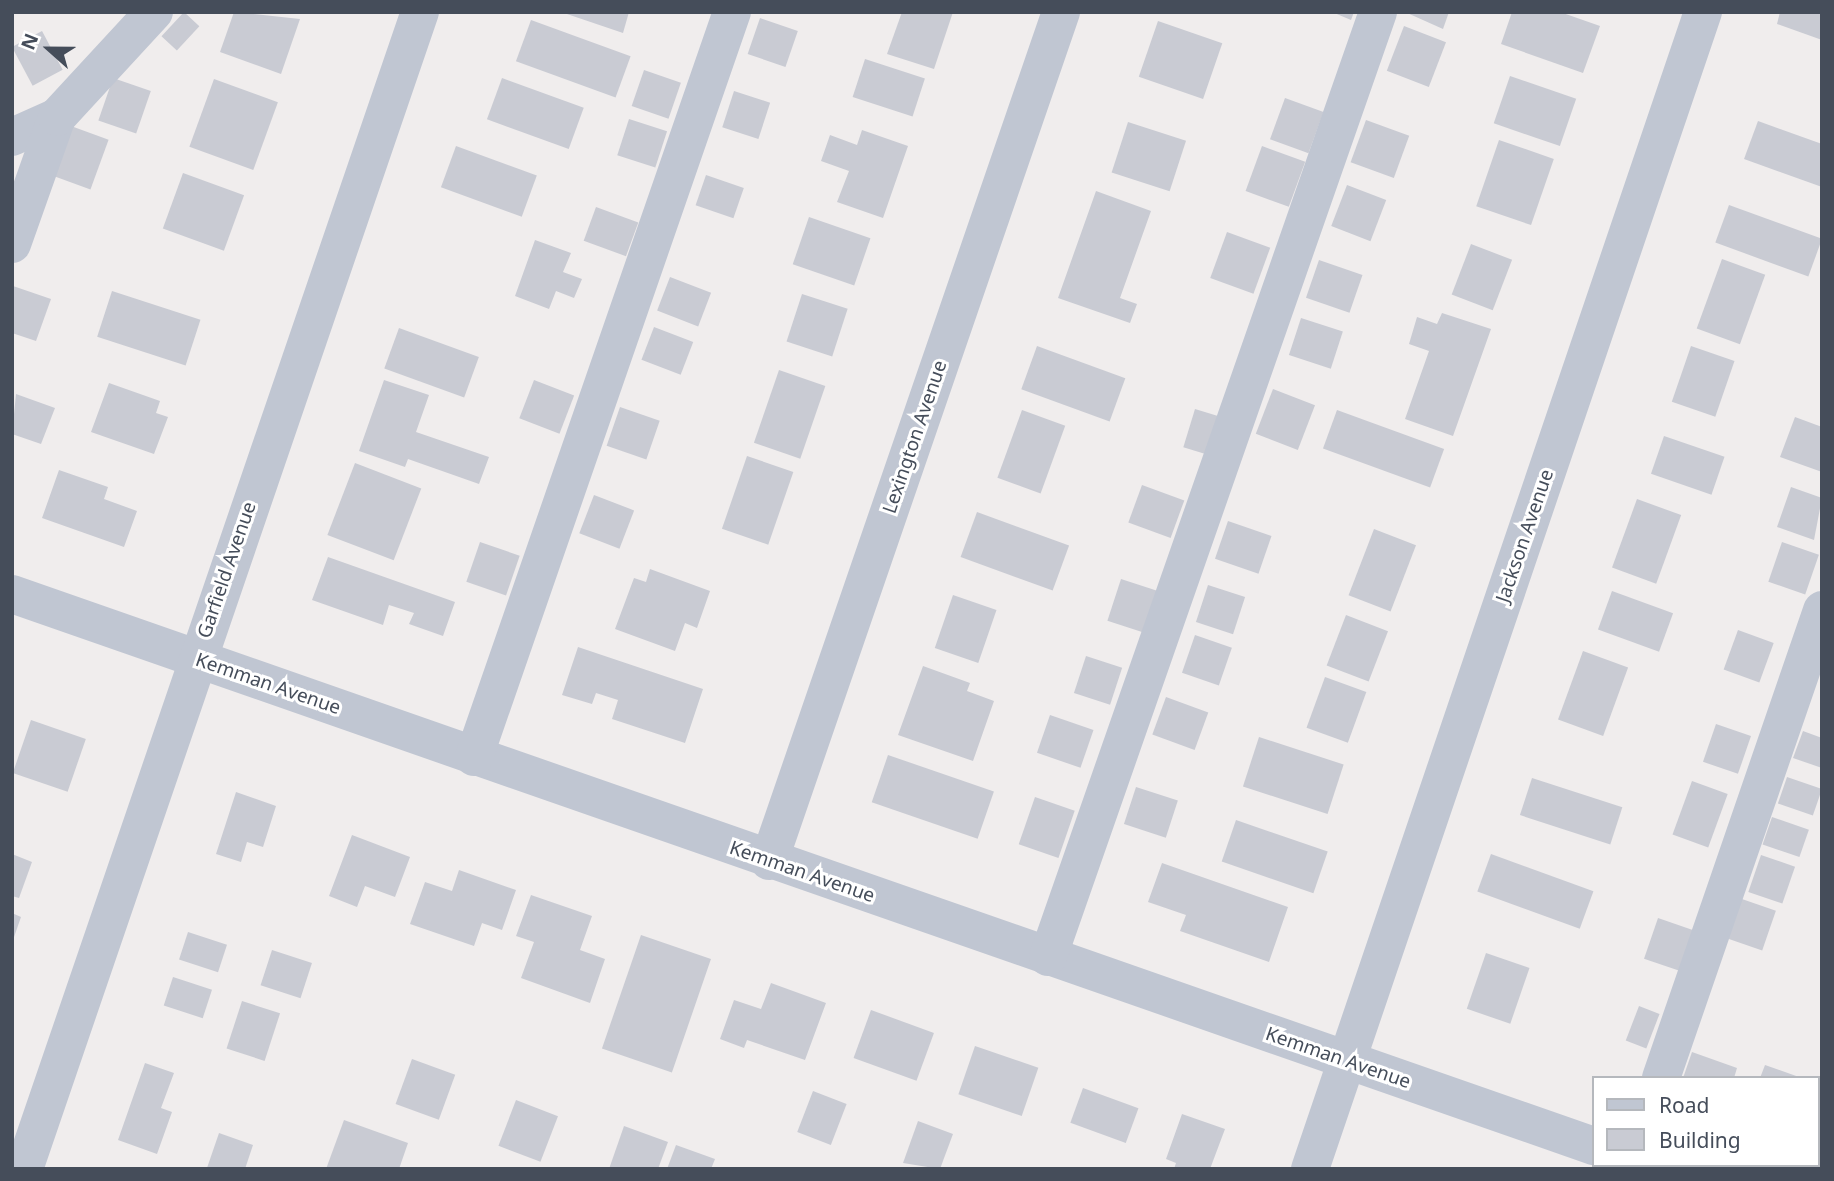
<!DOCTYPE html>
<html>
<head>
<meta charset="utf-8">
<style>
	body { margin:0 }
	#map { position:relative; width:1834px; height:1181px; overflow:hidden; background:#f0eded; font-family:"Noto Sans",sans-serif }
	div>[style] { position:absolute }
	.building>* { inset:0; background:#c9cbd3; transform-origin:0 0 }
	.minor>* { height:38px; margin:-19px; padding:0 19px; transform-origin:19px; border-radius:19px; background:#c0c6d2 }
	span { translate:-50% -50%; white-space:nowrap; text-align:center; line-height:1.15; -webkit-text-stroke:6px #fff; paint-order:stroke }
	.street-label { font-size:19px; color:#454d5a }
	.frame { position:absolute; inset:0; border:14px solid #454d5a; pointer-events:none }
	.legend { position:absolute; left:1592px; top:1076px; width:228px; height:91px; box-sizing:border-box; background:#fff; border:2px solid #b5b8bd; margin:0; padding:9px 12px; list-style:none; font-size:21px; color:#454d5a }
	.legend li { display:flex; align-items:center; gap:14px; height:35px }
	.legend b { width:35px; border:2px solid #b5b8bd }
	.north { position:absolute; left:14px; top:14px; width:70px; height:70px; -webkit-text-stroke:5px #fff; paint-order:stroke; rotate:291deg; font-size:19px; font-weight:700; line-height:28px; text-align:center; color:#454d5a }
	.north::after { content:''; display:block; margin:auto; width:24px; height:32px; background:#454d5a; clip-path:polygon(50% 0,100% 100%,50% 72%,0 100%) }
</style>
</head>
<body>
<div id="map">
	<div class="building">
		<i style="left:184px;top:12px;width:21px;height:33px;rotate:43deg"></i>
		<i style="clip-path:polygon(234px 12px,300px 19px,281px 74px,220px 52px)"></i>
		<i style="clip-path:polygon(561px 12px,629px 12px,623px 33px)"></i>
		<i style="clip-path:polygon(902px 12px,953px 12px,934px 69px,887px 54px)"></i>
		<i style="clip-path:polygon(1332px 12px,1354px 12px,1351px 20px)"></i>
		<i style="clip-path:polygon(1405px 12px,1449px 12px,1443px 29px)"></i>
		<i style="clip-path:polygon(1512px 12px,1560px 12px,1600px 26px,1583px 73px,1501px 44px)"></i>
		<i style="clip-path:polygon(1780px 12px,1822px 12px,1822px 40px,1777px 24px)"></i>
		<i style="left:760px;top:18px;width:40px;height:38px;rotate:19deg"></i>
		<i style="left:531px;top:20px;width:106px;height:44px;rotate:20deg"></i>
		<i style="left:1158px;top:21px;width:68px;height:59px;rotate:19deg"></i>
		<i style="left:1404px;top:26px;width:45px;height:48px;rotate:21deg"></i>
		<i style="left:42px;top:31px;width:44px;height:34px;rotate:62deg"></i>
		<i style="left:865px;top:59px;width:63px;height:40px;rotate:18deg"></i>
		<i style="left:644px;top:70px;width:39px;height:38px;rotate:19deg"></i>
		<i style="left:1510px;top:76px;width:70px;height:50px;rotate:19deg"></i>
		<i style="left:113px;top:78px;width:40px;height:45px;rotate:19deg"></i>
		<i style="left:502px;top:78px;width:87px;height:44px;rotate:20deg"></i>
		<i style="left:214px;top:79px;width:68px;height:72px;rotate:20deg"></i>
		<i style="left:734px;top:91px;width:38px;height:38px;rotate:18deg"></i>
		<i style="left:1285px;top:98px;width:41px;height:44px;rotate:20deg"></i>
		<i style="left:629px;top:119px;width:40px;height:38px;rotate:18deg"></i>
		<i style="left:1366px;top:120px;width:46px;height:45px;rotate:20deg"></i>
		<i style="clip-path:polygon(1758px 121px,1822px 144px,1822px 187px,1744px 159px)"></i>
		<i style="left:1128px;top:122px;width:61px;height:53px;rotate:18deg"></i>
		<i style="left:71px;top:126px;width:40px;height:53px;rotate:20deg"></i>
		<i style="clip-path:polygon(862px 130px,908px 146px,883px 218px,837px 202px,849px 171px,821px 161px,830px 135px,857px 145px)"></i>
		<i style="left:1499px;top:140px;width:58px;height:70px;rotate:19deg"></i>
		<i style="left:456px;top:146px;width:86px;height:44px;rotate:20deg"></i>
		<i style="left:1262px;top:146px;width:46px;height:48px;rotate:20deg"></i>
		<i style="left:183px;top:173px;width:65px;height:59px;rotate:20deg"></i>
		<i style="left:706px;top:175px;width:40px;height:32px;rotate:19deg"></i>
		<i style="left:1347px;top:185px;width:42px;height:44px;rotate:21deg"></i>
		<i style="clip-path:polygon(1096px 191px,1151px 211px,1120px 298px,1137px 304px,1130px 323px,1058px 298px)"></i>
		<i style="left:1729px;top:205px;width:99px;height:40px;rotate:20deg"></i>
		<i style="left:596px;top:207px;width:45px;height:36px;rotate:20deg"></i>
		<i style="left:809px;top:217px;width:65px;height:50px;rotate:19deg"></i>
		<i style="left:1227px;top:232px;width:46px;height:49px;rotate:20deg"></i>
		<i style="clip-path:polygon(535px 240px,571px 253px,563px 272px,582px 279px,574px 298px,556px 291px,549px 309px,515px 296px)"></i>
		<i style="left:1471px;top:244px;width:44px;height:54px;rotate:21deg"></i>
		<i style="left:1722px;top:259px;width:46px;height:74px;rotate:20deg"></i>
		<i style="left:1319px;top:260px;width:46px;height:40px;rotate:19deg"></i>
		<i style="left:670px;top:277px;width:44px;height:36px;rotate:21deg"></i>
		<i style="clip-path:polygon(13px 286px,51px 299px,36px 341px,12px 333px)"></i>
		<i style="left:112px;top:291px;width:93px;height:48px;rotate:18deg"></i>
		<i style="left:802px;top:294px;width:48px;height:50px;rotate:18deg"></i>
		<i style="clip-path:polygon(1442px 313px,1491px 329px,1453px 436px,1405px 419px,1429px 351px,1409px 344px,1417px 317px,1437px 324px)"></i>
		<i style="left:1301px;top:318px;width:44px;height:39px;rotate:18deg"></i>
		<i style="left:654px;top:327px;width:42px;height:35px;rotate:21deg"></i>
		<i style="left:399px;top:328px;width:85px;height:43px;rotate:20deg"></i>
		<i style="left:1037px;top:346px;width:94px;height:46px;rotate:20deg"></i>
		<i style="left:1691px;top:346px;width:46px;height:59px;rotate:19deg"></i>
		<i style="left:779px;top:370px;width:49px;height:77px;rotate:19deg"></i>
		<i style="clip-path:polygon(384px 380px,429px 395px,416px 432px,489px 457px,479px 484px,408px 459px,405px 467px,359px 451px)"></i>
		<i style="left:534px;top:380px;width:43px;height:41px;rotate:21deg"></i>
		<i style="clip-path:polygon(109px 383px,160px 401px,156px 413px,168px 417px,154px 454px,91px 432px)"></i>
		<i style="left:1273px;top:389px;width:45px;height:48px;rotate:21deg"></i>
		<i style="clip-path:polygon(16px 394px,55px 408px,41px 444px,12px 434px)"></i>
		<i style="left:620px;top:407px;width:42px;height:41px;rotate:19deg"></i>
		<i style="left:1195px;top:409px;width:24px;height:40px;rotate:17deg"></i>
		<i style="left:1022px;top:410px;width:46px;height:72px;rotate:20deg"></i>
		<i style="left:1337px;top:410px;width:114px;height:41px;rotate:20deg"></i>
		<i style="clip-path:polygon(1795px 417px,1822px 427px,1822px 472px,1780px 457px)"></i>
		<i style="left:1664px;top:436px;width:64px;height:40px;rotate:19deg"></i>
		<i style="left:747px;top:456px;width:49px;height:77px;rotate:19deg"></i>
		<i style="left:355px;top:463px;width:71px;height:77px;rotate:21deg"></i>
		<i style="clip-path:polygon(59px 470px,108px 487px,104px 499px,137px 511px,124px 547px,42px 518px)"></i>
		<i style="left:1142px;top:485px;width:45px;height:40px;rotate:20deg"></i>
		<i style="clip-path:polygon(1791px 487px,1822px 498px,1814px 540px,1777px 527px)"></i>
		<i style="left:594px;top:495px;width:43px;height:41px;rotate:21deg"></i>
		<i style="left:1637px;top:499px;width:47px;height:73px;rotate:20deg"></i>
		<i style="left:977px;top:512px;width:98px;height:48px;rotate:20deg"></i>
		<i style="left:1228px;top:521px;width:46px;height:40px;rotate:19deg"></i>
		<i style="left:1374px;top:529px;width:45px;height:71px;rotate:21deg"></i>
		<i style="left:480px;top:542px;width:42px;height:42px;rotate:19deg"></i>
		<i style="left:1782px;top:542px;width:39px;height:42px;rotate:19deg"></i>
		<i style="clip-path:polygon(328px 557px,455px 602px,443px 636px,409px 624px,414px 613px,389px 605px,383px 625px,312px 600px)"></i>
		<i style="clip-path:polygon(650px 569px,710px 591px,697px 628px,685px 623px,675px 651px,615px 629px,634px 578px,646px 582px)"></i>
		<i style="left:1121px;top:579px;width:38px;height:44px;rotate:18deg"></i>
		<i style="left:1208px;top:585px;width:39px;height:39px;rotate:18deg"></i>
		<i style="left:1612px;top:591px;width:65px;height:41px;rotate:20deg"></i>
		<i style="left:953px;top:595px;width:46px;height:56px;rotate:19deg"></i>
		<i style="left:1346px;top:615px;width:45px;height:54px;rotate:21deg"></i>
		<i style="left:1738px;top:630px;width:38px;height:42px;rotate:20deg"></i>
		<i style="left:1195px;top:635px;width:39px;height:40px;rotate:19deg"></i>
		<i style="clip-path:polygon(578px 647px,703px 689px,685px 743px,612px 719px,618px 700px,596px 693px,592px 704px,562px 695px)"></i>
		<i style="left:1583px;top:651px;width:48px;height:73px;rotate:20deg"></i>
		<i style="left:1086px;top:656px;width:38px;height:39px;rotate:18deg"></i>
		<i style="clip-path:polygon(923px 666px,970px 683px,967px 691px,994px 701px,973px 761px,898px 735px)"></i>
		<i style="left:1325px;top:677px;width:44px;height:54px;rotate:20deg"></i>
		<i style="left:1166px;top:697px;width:45px;height:40px;rotate:20deg"></i>
		<i style="left:1050px;top:715px;width:46px;height:40px;rotate:19deg"></i>
		<i style="left:31px;top:720px;width:58px;height:56px;rotate:19deg"></i>
		<i style="left:1716px;top:724px;width:37px;height:40px;rotate:19deg"></i>
		<i style="clip-path:polygon(1803px 731px,1822px 738px,1822px 768px,1793px 758px)"></i>
		<i style="left:1259px;top:737px;width:89px;height:52px;rotate:18deg"></i>
		<i style="left:888px;top:755px;width:112px;height:50px;rotate:19deg"></i>
		<i style="left:1787px;top:777px;width:37px;height:28px;rotate:19deg"></i>
		<i style="left:1532px;top:778px;width:95px;height:39px;rotate:18deg"></i>
		<i style="left:1692px;top:781px;width:38px;height:57px;rotate:20deg"></i>
		<i style="left:1136px;top:787px;width:44px;height:39px;rotate:18deg"></i>
		<i style="clip-path:polygon(236px 792px,276px 806px,263px 847px,247px 842px,241px 862px,216px 854px)"></i>
		<i style="left:1035px;top:797px;width:42px;height:50px;rotate:19deg"></i>
		<i style="left:1772px;top:817px;width:39px;height:29px;rotate:19deg"></i>
		<i style="left:1236px;top:820px;width:97px;height:44px;rotate:19deg"></i>
		<i style="clip-path:polygon(352px 835px,410px 857px,395px 897px,365px 886px,357px 907px,329px 896px)"></i>
		<i style="clip-path:polygon(12px 854px,32px 862px,19px 898px,12px 896px)"></i>
		<i style="left:1491px;top:854px;width:109px;height:40px;rotate:20deg"></i>
		<i style="left:1761px;top:855px;width:36px;height:39px;rotate:19deg"></i>
		<i style="clip-path:polygon(1162px 863px,1288px 907px,1269px 962px,1180px 931px,1186px 915px,1148px 902px)"></i>
		<i style="clip-path:polygon(459px 870px,516px 890px,502px 930px,482px 923px,474px 946px,410px 924px,425px 882px,452px 891px)"></i>
		<i style="clip-path:polygon(531px 895px,592px 916px,580px 950px,605px 959px,590px 1003px,521px 978px,534px 942px,516px 936px)"></i>
		<i style="left:1739px;top:898px;width:39px;height:42px;rotate:19deg"></i>
		<i style="clip-path:polygon(12px 913px,21px 917px,13px 940px,12px 940px)"></i>
		<i style="left:1658px;top:918px;width:39px;height:43px;rotate:19deg"></i>
		<i style="left:188px;top:932px;width:41px;height:29px;rotate:18deg"></i>
		<i style="left:641px;top:935px;width:74px;height:120px;rotate:19deg"></i>
		<i style="left:272px;top:950px;width:42px;height:37px;rotate:18deg"></i>
		<i style="left:1486px;top:953px;width:46px;height:59px;rotate:19deg"></i>
		<i style="left:173px;top:977px;width:41px;height:30px;rotate:18deg"></i>
		<i style="clip-path:polygon(771px 983px,826px 1003px,805px 1060px,747px 1040px,744px 1048px,720px 1039px,734px 1000px,761px 1009px)"></i>
		<i style="left:242px;top:1001px;width:40px;height:50px;rotate:18deg"></i>
		<i style="left:1639px;top:1006px;width:22px;height:37px;rotate:21deg"></i>
		<i style="left:871px;top:1010px;width:67px;height:51px;rotate:20deg"></i>
		<i style="left:975px;top:1046px;width:67px;height:51px;rotate:19deg"></i>
		<i style="clip-path:polygon(1692px 1052px,1737px 1068px,1734px 1078px,1683px 1078px)"></i>
		<i style="left:412px;top:1059px;width:46px;height:48px;rotate:20deg"></i>
		<i style="clip-path:polygon(145px 1063px,174px 1073px,161px 1108px,172px 1112px,157px 1154px,118px 1140px)"></i>
		<i style="clip-path:polygon(1765px 1065px,1799px 1077px,1799px 1078px,1760px 1078px)"></i>
		<i style="left:1818px;top:1084px;width:4px;height:57px;rotate:14deg"></i>
		<i style="left:1083px;top:1088px;width:59px;height:37px;rotate:20deg"></i>
		<i style="left:813px;top:1091px;width:36px;height:44px;rotate:21deg"></i>
		<i style="left:516px;top:1100px;width:45px;height:49px;rotate:21deg"></i>
		<i style="clip-path:polygon(1182px 1114px,1225px 1129px,1210px 1169px,1174px 1169px,1176px 1163px,1166px 1159px)"></i>
		<i style="clip-path:polygon(344px 1120px,408px 1143px,399px 1169px,326px 1169px)"></i>
		<i style="clip-path:polygon(918px 1121px,953px 1134px,940px 1169px,903px 1163px)"></i>
		<i style="clip-path:polygon(624px 1126px,668px 1142px,658px 1169px,609px 1169px)"></i>
		<i style="clip-path:polygon(219px 1133px,253px 1145px,245px 1169px,207px 1168px)"></i>
		<i style="clip-path:polygon(676px 1145px,715px 1159px,711px 1169px,667px 1169px)"></i>
	</div>
	<div class="minor">
		<i style="left:12px;top:137px;width:49px;rotate:-24deg"></i>
		<i style="left:12px;top:244px;width:135px;rotate:-70.5deg"></i>
		<i style="left:57px;top:117px;width:143px;rotate:-47.3deg"></i>
		<i style="left:12px;top:594px;width:1676px;rotate:19.24deg"></i>
		<i style="left:474px;top:757px;width:788px;rotate:-70.9deg"></i>
		<i style="left:769px;top:861px;width:898px;rotate:-71.02deg"></i>
		<i style="left:1048px;top:957px;width:1001px;rotate:-70.75deg"></i>
		<i style="left:1661px;top:1078px;width:495px;rotate:-71deg"></i>
		<i style="left:1650px;top:1165px;width:11px;rotate:22deg"></i>
		<i style="left:24px;top:1169px;width:1223px;rotate:-71.11deg"></i>
		<i style="left:1310px;top:1169px;width:1222px;rotate:-71.24deg"></i>
	</div>
	<div class="street-label">
		<span style="left:915px;top:437px;rotate:-71deg">Lexington Avenue</span>
		<span style="left:1525px;top:536px;rotate:-71deg">Jackson Avenue</span>
		<span style="left:227px;top:570px;rotate:-71deg">Garfield Avenue</span>
		<span style="left:268px;top:684px;rotate:19deg">Kemman Avenue</span>
		<span style="left:802px;top:872px;rotate:19deg">Kemman Avenue</span>
		<span style="left:1338px;top:1058px;rotate:19deg">Kemman Avenue</span>
	</div>
	<div class="frame"></div>
	<ul class="legend">
	<li><b style="height:9px;background:#c0c6d2"></b>Road</li>
	<li><b style="height:19px;background:#c9cbd3"></b>Building</li>
	</ul>
	<div class="north">N</div>
</div>
</body>
</html>
